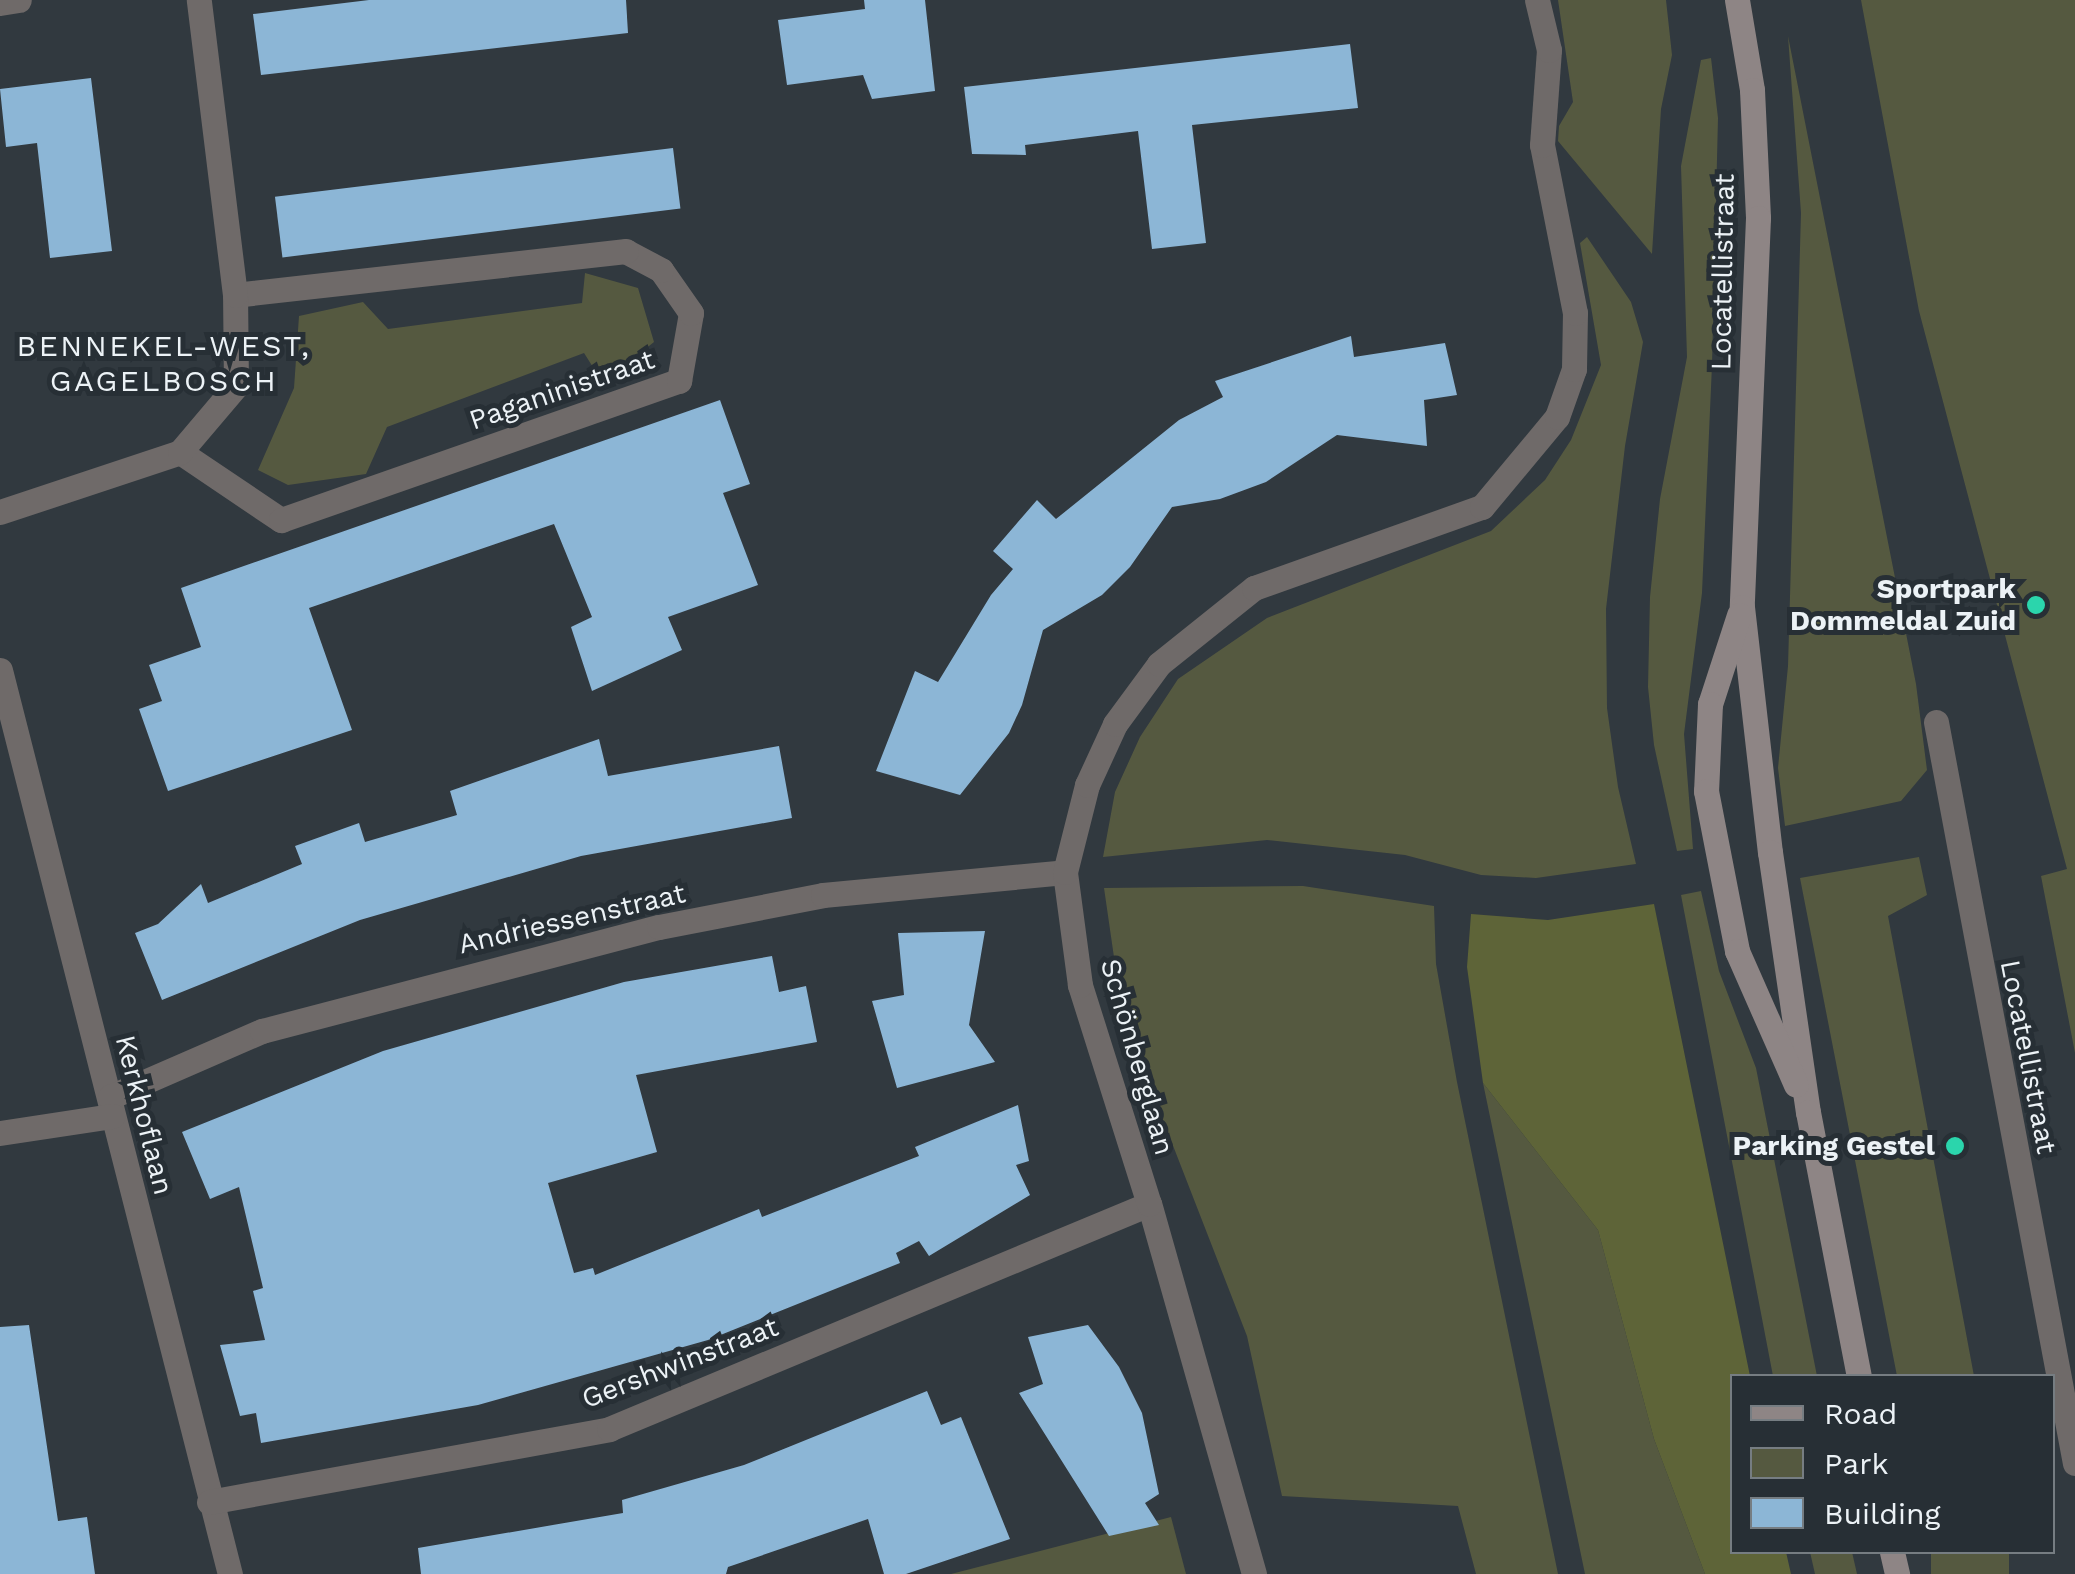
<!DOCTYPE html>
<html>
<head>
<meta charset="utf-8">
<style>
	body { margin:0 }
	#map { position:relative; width:2075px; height:1574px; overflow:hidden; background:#31393f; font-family:"Work Sans",sans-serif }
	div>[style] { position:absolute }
	.green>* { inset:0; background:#555940; transform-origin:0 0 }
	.forest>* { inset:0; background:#5e6438 }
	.building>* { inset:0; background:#8cb6d6; transform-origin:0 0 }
	.minor>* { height:25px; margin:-12.5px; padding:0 12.5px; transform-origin:12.5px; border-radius:12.5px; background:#6f6a69 }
	.secondary>* { height:25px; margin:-12.5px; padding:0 12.5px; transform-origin:12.5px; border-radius:12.5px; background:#8e8585 }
	.dots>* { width:28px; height:28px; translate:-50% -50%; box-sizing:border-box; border:5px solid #272f35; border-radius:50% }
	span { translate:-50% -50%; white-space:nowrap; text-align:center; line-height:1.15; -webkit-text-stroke:10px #272f35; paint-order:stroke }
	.street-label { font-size:28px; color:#ecf2f6 }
	.poi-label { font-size:28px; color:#ecf2f6; font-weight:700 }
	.right { translate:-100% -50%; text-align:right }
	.neighbourhood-label { font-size:30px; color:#ecf2f6; letter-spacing:2.5px }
	.legend { position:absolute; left:1730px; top:1374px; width:325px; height:180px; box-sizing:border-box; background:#272f35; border:2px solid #767d82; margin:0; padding:12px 18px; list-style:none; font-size:30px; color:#ecf2f6 }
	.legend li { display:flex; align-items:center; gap:20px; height:50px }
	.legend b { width:50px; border:2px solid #767d82 }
</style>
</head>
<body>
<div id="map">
	<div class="green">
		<i style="clip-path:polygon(1558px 0,1666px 0,1672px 55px,1661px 109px,1652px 254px,1558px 141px,1559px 126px,1573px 102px)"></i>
		<i style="clip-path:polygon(1861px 0,2075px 0,2075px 1053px,2041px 876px,2067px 869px,1919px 311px)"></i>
		<i style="clip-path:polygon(1788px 36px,1916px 684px,1927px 770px,1901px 801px,1785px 826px,1778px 768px,1788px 666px,1801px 213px)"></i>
		<i style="clip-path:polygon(1711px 58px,1718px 118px,1712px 365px,1702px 593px,1684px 734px,1693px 849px,1677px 851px,1654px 745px,1648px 687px,1650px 597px,1660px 499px,1687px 357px,1681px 166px,1701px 60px)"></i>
		<i style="clip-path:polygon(1587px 237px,1631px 302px,1643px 342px,1625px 446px,1606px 609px,1607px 708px,1618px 787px,1636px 864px,1536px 878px,1481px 875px,1405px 855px,1267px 840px,1103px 857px,1115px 792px,1140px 737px,1178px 679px,1267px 618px,1491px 531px,1545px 480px,1571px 440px,1601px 365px,1580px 243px)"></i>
		<i style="clip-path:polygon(585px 273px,638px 288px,654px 342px,603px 383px,584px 353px,387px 427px,366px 474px,288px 485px,258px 470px,294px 388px,299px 316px,363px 302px,388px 329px,582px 303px)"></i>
		<i style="clip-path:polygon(1919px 857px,1927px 895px,1888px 916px,1974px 1376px,1897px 1376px,1800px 878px)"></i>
		<i style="clip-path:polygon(1303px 886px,1434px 906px,1436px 964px,1457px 1082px,1558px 1574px,1476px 1574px,1458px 1506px,1282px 1496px,1247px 1336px,1151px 1089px,1117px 978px,1104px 888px)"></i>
		<i style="clip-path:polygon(1701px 891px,1719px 971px,1756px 1068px,1817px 1376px,1773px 1376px,1681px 895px)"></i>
		<i style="clip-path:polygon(1483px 1083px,1598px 1230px,1654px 1439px,1705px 1574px,1585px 1574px)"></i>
		<i style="clip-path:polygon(1171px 1517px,1186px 1574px,951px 1574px)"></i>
		<i style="clip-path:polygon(1810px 1552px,1852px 1552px,1857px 1574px,1815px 1574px)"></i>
		<i style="left:1931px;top:1552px;width:78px;height:22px"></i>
	</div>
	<div class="forest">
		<i style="clip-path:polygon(1654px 904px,1750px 1376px,1732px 1376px,1732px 1552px,1786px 1552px,1791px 1574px,1705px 1574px,1654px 1439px,1598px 1230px,1483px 1083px,1467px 967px,1471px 914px,1548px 920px)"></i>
	</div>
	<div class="building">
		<i style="clip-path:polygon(369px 0,626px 0,628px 33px,261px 75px,253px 14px)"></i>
		<i style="clip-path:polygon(864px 0,925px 0,935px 91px,872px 99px,863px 75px,787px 85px,778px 20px,865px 9px)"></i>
		<i style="clip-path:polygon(1350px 44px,1358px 108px,1192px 125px,1206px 243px,1152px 249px,1138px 131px,1025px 145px,1026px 155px,972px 154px,964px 87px)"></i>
		<i style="clip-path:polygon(91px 78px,112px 251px,50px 258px,37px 143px,6px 147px,0 89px)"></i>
		<i style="left:673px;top:148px;width:61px;height:401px;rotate:83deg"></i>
		<i style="clip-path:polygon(1351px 336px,1354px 357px,1445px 343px,1457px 395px,1424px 400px,1427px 446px,1337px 435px,1266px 482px,1220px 499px,1172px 507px,1130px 567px,1102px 595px,1043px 630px,1022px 705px,1009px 733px,960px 795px,876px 771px,915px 671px,938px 682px,991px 595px,1013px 569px,993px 551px,1037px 500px,1056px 519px,1179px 420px,1223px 397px,1215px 381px)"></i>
		<i style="clip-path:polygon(720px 400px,750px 484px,723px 493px,758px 585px,668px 617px,682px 650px,592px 691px,571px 627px,592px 617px,554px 524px,309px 608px,352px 730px,168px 791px,139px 709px,162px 701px,149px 665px,201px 647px,181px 588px)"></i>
		<i style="clip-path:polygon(599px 739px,608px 776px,779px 746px,792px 818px,581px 856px,360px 920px,162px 1000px,135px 933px,158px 924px,201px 884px,208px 903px,302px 864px,295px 846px,359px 823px,365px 842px,457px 815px,450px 791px)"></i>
		<i style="clip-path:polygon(985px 931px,969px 1025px,995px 1062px,897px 1088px,872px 1001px,904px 995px,898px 933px)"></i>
		<i style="clip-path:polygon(772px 956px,779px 992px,806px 986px,817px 1042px,636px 1075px,657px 1152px,548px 1183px,574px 1273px,593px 1268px,595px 1275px,759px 1209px,762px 1217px,919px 1156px,915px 1147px,1018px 1105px,1029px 1161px,1016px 1165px,1030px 1195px,929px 1256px,919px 1241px,896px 1253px,900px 1263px,708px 1340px,478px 1405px,261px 1443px,256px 1413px,240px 1416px,220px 1345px,265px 1340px,253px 1291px,263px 1288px,239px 1187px,210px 1199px,182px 1132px,383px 1051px,624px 982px)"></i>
		<i style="clip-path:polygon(29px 1325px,58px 1521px,87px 1517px,95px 1574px,0 1574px,0 1327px)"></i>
		<i style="clip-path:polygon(1088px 1325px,1119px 1367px,1142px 1413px,1159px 1494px,1145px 1503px,1159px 1525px,1109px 1536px,1019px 1393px,1043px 1384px,1028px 1337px)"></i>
		<i style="clip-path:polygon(927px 1391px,941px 1425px,961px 1417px,1010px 1539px,906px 1574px,884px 1574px,868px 1519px,728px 1567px,726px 1574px,421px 1574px,418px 1548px,623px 1513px,622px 1500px,744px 1465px)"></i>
	</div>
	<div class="minor">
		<i style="left:0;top:3px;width:19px;rotate:-9deg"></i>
		<i style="left:180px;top:452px;width:122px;rotate:34deg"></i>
		<i style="left:281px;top:520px;width:422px;rotate:-19.3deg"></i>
		<i style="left:679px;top:381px;width:69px;rotate:-80deg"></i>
		<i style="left:691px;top:313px;width:52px;rotate:-124.9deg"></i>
		<i style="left:661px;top:270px;width:40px;rotate:-152deg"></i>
		<i style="left:626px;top:251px;width:393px;rotate:173.6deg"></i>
		<i style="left:0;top:512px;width:190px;rotate:-18.4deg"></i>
		<i style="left:180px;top:452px;width:87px;rotate:-49.7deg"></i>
		<i style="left:236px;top:386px;width:91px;rotate:-90.6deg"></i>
		<i style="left:235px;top:295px;width:297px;rotate:-97deg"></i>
		<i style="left:0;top:670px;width:933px;rotate:75.73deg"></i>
		<i style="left:1936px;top:722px;width:754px;rotate:79.38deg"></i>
		<i style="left:110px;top:1097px;width:166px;rotate:-23.5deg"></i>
		<i style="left:262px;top:1031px;width:410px;rotate:-14.7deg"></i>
		<i style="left:659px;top:927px;width:167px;rotate:-11deg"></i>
		<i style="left:823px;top:895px;width:243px;rotate:-5.4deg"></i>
		<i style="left:0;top:1133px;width:114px;rotate:-8.6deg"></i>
		<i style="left:209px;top:1502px;width:407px;rotate:-10.3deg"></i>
		<i style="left:609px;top:1429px;width:585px;rotate:-22.62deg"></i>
		<i style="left:1254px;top:1574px;width:385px;rotate:-105.8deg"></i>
		<i style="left:1149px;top:1204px;width:230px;rotate:-107.5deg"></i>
		<i style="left:1080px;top:985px;width:114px;rotate:-97.6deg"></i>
		<i style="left:1065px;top:872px;width:90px;rotate:-75.8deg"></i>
		<i style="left:1087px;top:785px;width:67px;rotate:-65.3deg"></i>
		<i style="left:1115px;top:724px;width:74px;rotate:-53.7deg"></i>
		<i style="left:1159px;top:664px;width:122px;rotate:-38.7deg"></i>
		<i style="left:1254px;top:588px;width:242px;rotate:-19.6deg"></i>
		<i style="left:1482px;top:507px;width:117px;rotate:-50.2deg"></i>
		<i style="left:1557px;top:417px;width:51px;rotate:-70.5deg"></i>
		<i style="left:1574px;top:369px;width:56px;rotate:-89deg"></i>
		<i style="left:1575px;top:313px;width:171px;rotate:-101.1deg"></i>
		<i style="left:1542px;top:145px;width:95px;rotate:-85.8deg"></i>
		<i style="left:1549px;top:50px;width:51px;rotate:-103.5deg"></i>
	</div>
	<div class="secondary">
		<i style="left:1737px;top:0;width:91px;rotate:80.5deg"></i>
		<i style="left:1752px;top:90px;width:128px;rotate:87.3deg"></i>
		<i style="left:1758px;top:218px;width:389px;rotate:92.4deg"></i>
		<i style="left:1742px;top:607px;width:247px;rotate:83.5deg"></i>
		<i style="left:1770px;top:852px;width:263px;rotate:81.7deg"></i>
		<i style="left:1808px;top:1112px;width:269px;rotate:79.1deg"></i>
		<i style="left:1739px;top:615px;width:94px;rotate:108deg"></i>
		<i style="left:1710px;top:704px;width:87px;rotate:92.6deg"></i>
		<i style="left:1706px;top:791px;width:163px;rotate:79deg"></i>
		<i style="left:1737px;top:951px;width:146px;rotate:66.2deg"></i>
		<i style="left:1892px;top:1552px;width:23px;rotate:77deg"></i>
	</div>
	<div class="dots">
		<i style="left:2036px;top:605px;background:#2bd5ac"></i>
		<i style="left:1955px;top:1146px;background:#2bd5ac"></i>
	</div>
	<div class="street-label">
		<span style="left:1723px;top:272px;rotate:-89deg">Locatellistraat</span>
		<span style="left:562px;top:390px;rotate:-19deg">Paganinistraat</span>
		<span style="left:572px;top:919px;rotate:-13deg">Andriessenstraat</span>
		<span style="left:1137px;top:1057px;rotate:74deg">Schönberglaan</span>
		<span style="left:2028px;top:1057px;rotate:79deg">Locatellistraat</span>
		<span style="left:144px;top:1115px;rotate:76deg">Kerkhoflaan</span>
		<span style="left:680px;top:1363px;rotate:-21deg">Gershwinstraat</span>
	</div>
	<div class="poi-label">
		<span class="right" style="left:2016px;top:605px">Sportpark<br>Dommeldal Zuid</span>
		<span class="right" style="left:1935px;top:1146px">Parking Gestel</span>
	</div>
	<div class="neighbourhood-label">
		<span style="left:164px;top:363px">BENNEKEL-WEST,<br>GAGELBOSCH</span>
	</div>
	<ul class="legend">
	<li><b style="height:12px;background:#8e8585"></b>Road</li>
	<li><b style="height:28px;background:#555940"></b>Park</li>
	<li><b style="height:28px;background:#8cb6d6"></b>Building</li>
	</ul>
</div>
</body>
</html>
